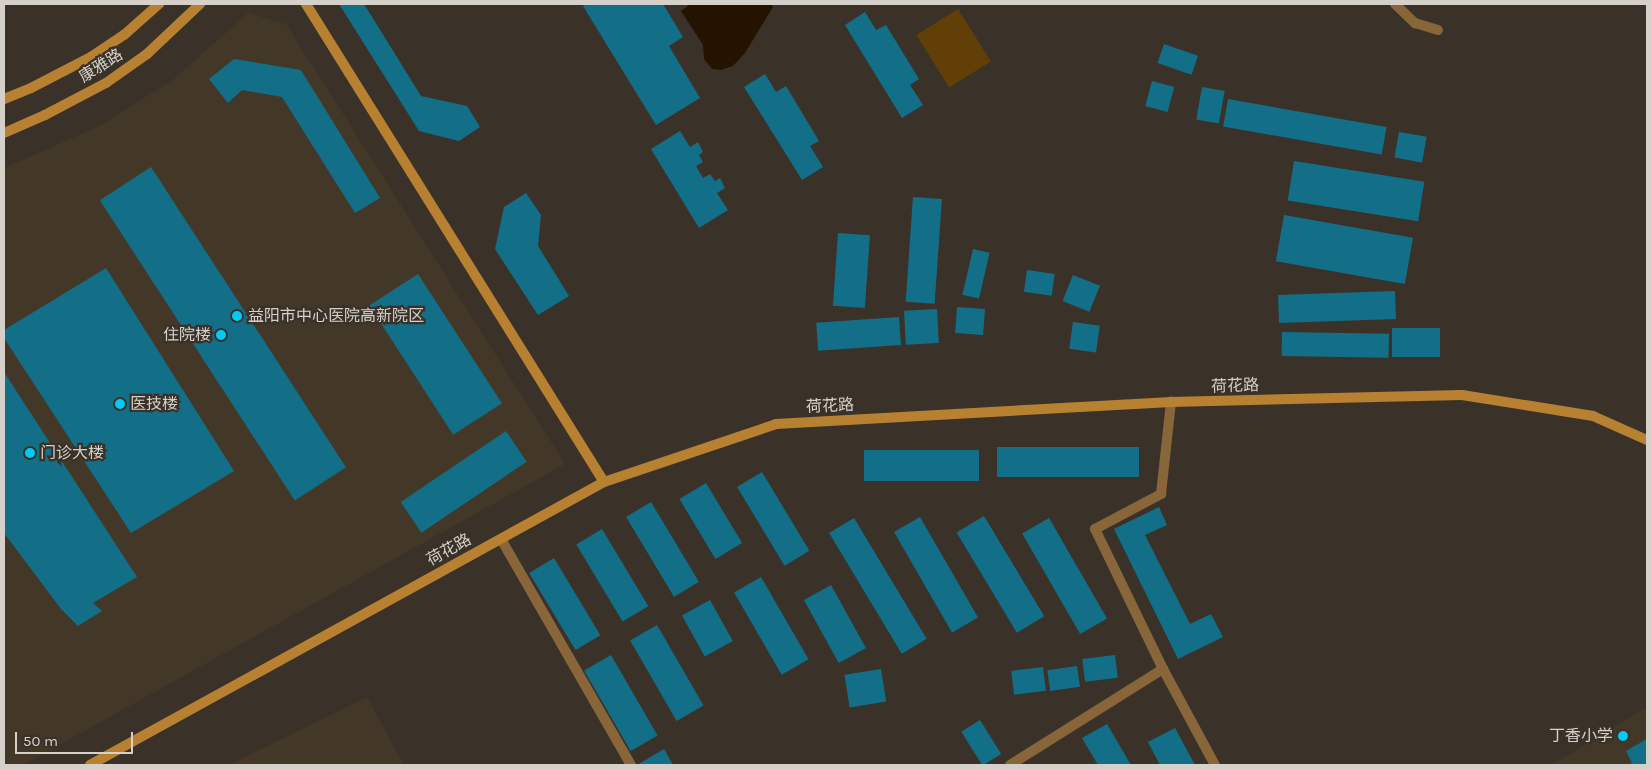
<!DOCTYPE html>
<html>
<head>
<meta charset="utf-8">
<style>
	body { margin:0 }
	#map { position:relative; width:1651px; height:769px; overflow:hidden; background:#3a3229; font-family:Karla,"Noto Sans SC",sans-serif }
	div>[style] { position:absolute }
	.built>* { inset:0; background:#433728 }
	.green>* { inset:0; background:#613f07; transform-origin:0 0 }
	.water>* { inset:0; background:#231300 }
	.building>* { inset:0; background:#136f88; transform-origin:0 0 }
	.street>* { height:10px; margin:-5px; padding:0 5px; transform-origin:5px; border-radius:5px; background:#896639 }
	.secondary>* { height:10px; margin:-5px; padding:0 5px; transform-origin:5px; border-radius:5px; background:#b88132 }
	.dots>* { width:14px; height:14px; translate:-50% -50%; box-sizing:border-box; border:2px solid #3a3229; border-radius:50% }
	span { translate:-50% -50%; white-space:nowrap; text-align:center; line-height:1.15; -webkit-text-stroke:4.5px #3a3229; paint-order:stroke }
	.street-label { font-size:16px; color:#d5d0ca }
	.poi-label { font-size:16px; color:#d5d0ca }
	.left { translate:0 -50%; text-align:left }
	.right { translate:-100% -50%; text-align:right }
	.frame { position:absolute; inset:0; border:5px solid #d5d0ca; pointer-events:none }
	.scale { position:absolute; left:15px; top:732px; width:118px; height:22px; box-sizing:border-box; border:2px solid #d5d0ca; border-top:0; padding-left:6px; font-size:15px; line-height:18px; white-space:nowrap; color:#d5d0ca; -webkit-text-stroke:4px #3a3229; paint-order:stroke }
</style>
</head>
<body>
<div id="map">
	<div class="built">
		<i style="clip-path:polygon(248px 13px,286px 24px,565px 464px,23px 765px,4px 765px,4px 168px,100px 126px,174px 79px)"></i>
		<i style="clip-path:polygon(367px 697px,404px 765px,229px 765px)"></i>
		<i style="clip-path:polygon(1647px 707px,1647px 765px,1552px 765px)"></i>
	</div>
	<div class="green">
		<i style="left:958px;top:9px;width:62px;height:49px;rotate:58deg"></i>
	</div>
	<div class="water">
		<i style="clip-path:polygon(687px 4px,771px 4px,773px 7px,745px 53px,733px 66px,721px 70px,712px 69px,704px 59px,703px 45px,681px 11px,688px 6px)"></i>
	</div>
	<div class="building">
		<i style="clip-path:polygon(339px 4px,364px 4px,421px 96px,467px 106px,480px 127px,459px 141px,419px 131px)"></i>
		<i style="clip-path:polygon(588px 4px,663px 4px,683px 37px,669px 46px,700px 98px,656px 125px,583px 6px)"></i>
		<i style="clip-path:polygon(865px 12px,876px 30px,886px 25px,919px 79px,910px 85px,923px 105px,902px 118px,845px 25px)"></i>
		<i style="left:1164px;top:44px;width:36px;height:20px;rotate:19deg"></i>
		<i style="clip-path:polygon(234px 59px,301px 70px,380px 198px,355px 213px,282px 97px,242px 90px,228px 103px,209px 79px)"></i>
		<i style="clip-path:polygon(765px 74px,776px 92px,786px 86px,819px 141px,810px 146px,823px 167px,802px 180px,744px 87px)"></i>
		<i style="left:1152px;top:81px;width:23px;height:26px;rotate:15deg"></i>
		<i style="left:1202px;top:87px;width:23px;height:33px;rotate:10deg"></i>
		<i style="left:1228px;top:99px;width:161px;height:28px;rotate:10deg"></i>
		<i style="clip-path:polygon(680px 131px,690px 147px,698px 142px,703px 152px,699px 155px,703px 162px,696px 166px,703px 178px,710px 174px,715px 181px,720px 178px,725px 188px,717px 193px,728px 210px,699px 228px,651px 149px)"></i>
		<i style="left:1399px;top:132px;width:28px;height:26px;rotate:10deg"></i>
		<i style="left:1294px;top:161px;width:132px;height:40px;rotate:9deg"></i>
		<i style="left:151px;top:167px;width:358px;height:61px;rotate:57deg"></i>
		<i style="clip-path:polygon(526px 193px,541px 215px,538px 246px,569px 296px,538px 315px,495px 249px,504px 207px)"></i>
		<i style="left:913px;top:197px;width:29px;height:105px;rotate:4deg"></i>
		<i style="left:1284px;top:215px;width:131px;height:47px;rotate:10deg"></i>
		<i style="left:838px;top:233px;width:32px;height:73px;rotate:4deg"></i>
		<i style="left:973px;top:249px;width:17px;height:47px;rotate:13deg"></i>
		<i style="clip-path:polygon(106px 268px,234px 471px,131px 533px,4px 338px,4px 330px)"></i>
		<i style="left:1027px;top:270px;width:28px;height:22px;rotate:8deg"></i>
		<i style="left:418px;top:274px;width:154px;height:58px;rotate:57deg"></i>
		<i style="left:1073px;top:275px;width:29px;height:28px;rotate:22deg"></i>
		<i style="left:1395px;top:291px;width:28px;height:117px;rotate:88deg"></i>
		<i style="left:957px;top:307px;width:28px;height:26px;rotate:4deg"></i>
		<i style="left:937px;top:309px;width:34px;height:33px;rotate:87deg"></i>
		<i style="left:899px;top:317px;width:28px;height:83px;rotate:86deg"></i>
		<i style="left:1073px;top:322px;width:27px;height:27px;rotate:8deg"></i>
		<i style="left:1392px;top:328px;width:48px;height:29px"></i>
		<i style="left:1282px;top:332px;width:107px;height:24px;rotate:1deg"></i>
		<i style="clip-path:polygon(4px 372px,137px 577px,93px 603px,102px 611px,78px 626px,61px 609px,4px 533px)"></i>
		<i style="left:506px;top:431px;width:37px;height:127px;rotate:56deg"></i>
		<i style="left:1139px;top:447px;width:30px;height:142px;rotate:90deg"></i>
		<i style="left:864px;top:450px;width:115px;height:31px"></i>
		<i style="left:762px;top:472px;width:92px;height:29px;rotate:59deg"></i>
		<i style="left:706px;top:483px;width:70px;height:31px;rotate:59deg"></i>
		<i style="left:651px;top:502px;width:93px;height:29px;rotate:59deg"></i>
		<i style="clip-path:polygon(1159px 507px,1167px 525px,1145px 535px,1190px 624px,1211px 614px,1223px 637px,1178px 659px,1114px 529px)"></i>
		<i style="left:984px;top:516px;width:117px;height:32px;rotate:59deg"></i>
		<i style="left:920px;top:517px;width:116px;height:30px;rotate:60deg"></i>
		<i style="left:854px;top:518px;width:141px;height:29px;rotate:59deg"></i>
		<i style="left:1049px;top:518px;width:116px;height:31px;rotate:60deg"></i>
		<i style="left:602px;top:529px;width:90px;height:30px;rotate:59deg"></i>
		<i style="left:554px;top:558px;width:90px;height:29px;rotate:59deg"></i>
		<i style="left:761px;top:577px;width:95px;height:31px;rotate:60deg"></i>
		<i style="left:831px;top:585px;width:72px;height:31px;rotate:61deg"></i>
		<i style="left:710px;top:600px;width:47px;height:32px;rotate:61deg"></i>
		<i style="left:657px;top:625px;width:93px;height:31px;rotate:60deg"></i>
		<i style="left:611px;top:655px;width:93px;height:31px;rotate:60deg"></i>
		<i style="left:1115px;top:655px;width:23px;height:33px;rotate:83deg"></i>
		<i style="left:1077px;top:666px;width:21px;height:30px;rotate:82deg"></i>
		<i style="left:1043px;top:667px;width:24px;height:32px;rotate:83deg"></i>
		<i style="left:881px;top:669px;width:33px;height:37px;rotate:81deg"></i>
		<i style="left:980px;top:720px;width:40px;height:22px;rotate:58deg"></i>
		<i style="clip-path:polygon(1107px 724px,1131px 765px,1098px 765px,1082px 738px)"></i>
		<i style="clip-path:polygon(1175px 728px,1195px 765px,1160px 765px,1148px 742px)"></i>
		<i style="clip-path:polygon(1647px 739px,1647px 765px,1628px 765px,1632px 763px,1626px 751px)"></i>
		<i style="clip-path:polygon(664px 749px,673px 765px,637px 765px)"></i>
	</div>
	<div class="street">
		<i style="left:1395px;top:4px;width:28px;rotate:44deg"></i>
		<i style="left:1415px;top:23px;width:24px;rotate:17deg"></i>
		<i style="left:501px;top:539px;width:261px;rotate:60.1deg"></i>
		<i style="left:1163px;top:669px;width:109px;rotate:61.6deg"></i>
		<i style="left:1010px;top:765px;width:181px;rotate:-32.1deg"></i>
		<i style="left:1163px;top:669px;width:156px;rotate:-115.9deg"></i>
		<i style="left:1095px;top:529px;width:75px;rotate:-27.9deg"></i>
		<i style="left:1161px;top:494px;width:93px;rotate:-83.8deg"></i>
	</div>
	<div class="secondary">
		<i style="left:306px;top:4px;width:563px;rotate:58.06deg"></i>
		<i style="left:4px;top:99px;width:29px;rotate:-22deg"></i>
		<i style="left:31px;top:88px;width:68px;rotate:-27.3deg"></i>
		<i style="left:91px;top:57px;width:40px;rotate:-34deg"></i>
		<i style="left:124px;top:35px;width:47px;rotate:-41.5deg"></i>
		<i style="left:4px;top:133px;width:45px;rotate:-23.7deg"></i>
		<i style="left:45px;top:115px;width:69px;rotate:-27.7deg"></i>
		<i style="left:106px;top:83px;width:50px;rotate:-35.3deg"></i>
		<i style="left:147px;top:54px;width:73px;rotate:-43.3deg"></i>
		<i style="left:90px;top:765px;width:587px;rotate:-28.84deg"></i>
		<i style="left:604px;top:482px;width:182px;rotate:-18.6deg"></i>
		<i style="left:776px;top:424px;width:396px;rotate:-3.2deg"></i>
		<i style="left:1171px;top:402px;width:291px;rotate:-1.4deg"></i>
		<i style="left:1462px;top:395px;width:133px;rotate:9.1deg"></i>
		<i style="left:1593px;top:416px;width:59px;rotate:24deg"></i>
	</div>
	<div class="dots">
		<i style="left:237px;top:316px;background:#00cbf8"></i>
		<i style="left:221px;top:335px;background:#00cbf8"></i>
		<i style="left:120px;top:404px;background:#00cbf8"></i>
		<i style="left:30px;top:453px;background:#00cbf8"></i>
		<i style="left:1623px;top:736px;background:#00cbf8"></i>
	</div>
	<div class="street-label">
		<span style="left:101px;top:66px;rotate:-32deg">康雅路</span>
		<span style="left:1235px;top:386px;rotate:-2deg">荷花路</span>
		<span style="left:830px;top:406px;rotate:-3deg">荷花路</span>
		<span style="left:449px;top:550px;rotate:-29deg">荷花路</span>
	</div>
	<div class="poi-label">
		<span class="left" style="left:248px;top:316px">益阳市中心医院高新院区</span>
		<span class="right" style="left:211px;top:335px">住院楼</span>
		<span class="left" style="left:130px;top:404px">医技楼</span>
		<span class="left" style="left:40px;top:453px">门诊大楼</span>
		<span class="right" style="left:1613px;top:736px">丁香小学</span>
	</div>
	<div class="frame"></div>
	<div class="scale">50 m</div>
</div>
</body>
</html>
